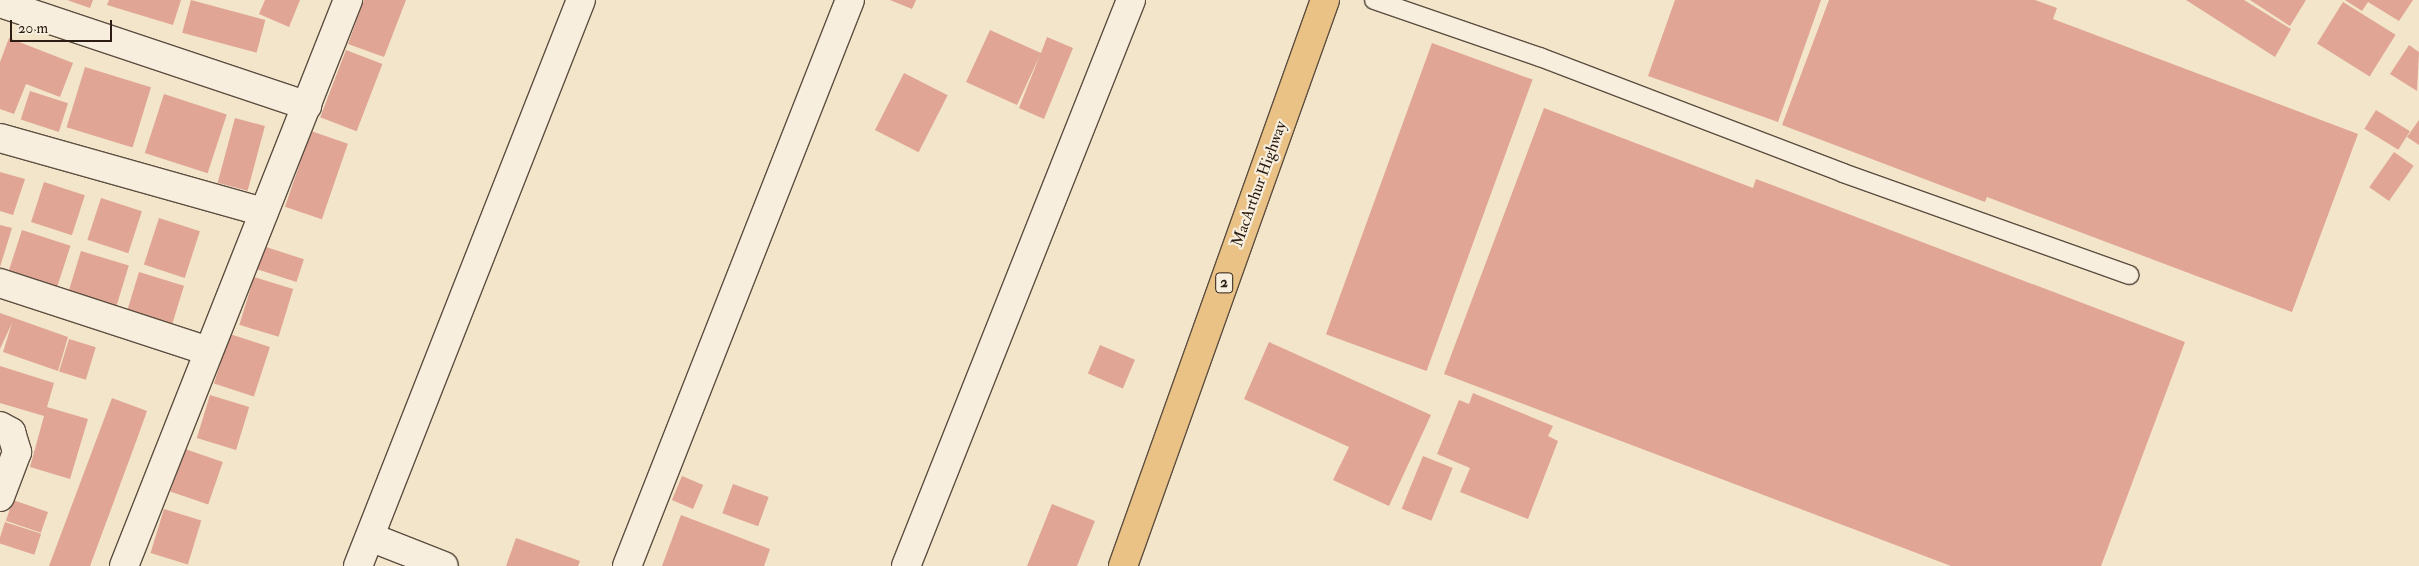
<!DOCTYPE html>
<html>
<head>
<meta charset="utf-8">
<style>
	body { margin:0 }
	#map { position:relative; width:2419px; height:566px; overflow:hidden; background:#f3e5ca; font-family:"IM FELL Double Pica",serif }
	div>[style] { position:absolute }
	.building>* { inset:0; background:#e0a594; transform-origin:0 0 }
	.roads { filter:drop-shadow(1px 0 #5d4f41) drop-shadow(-1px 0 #5d4f41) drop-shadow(0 1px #5d4f41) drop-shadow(0 -1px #5d4f41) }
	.lane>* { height:18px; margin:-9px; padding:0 9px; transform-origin:9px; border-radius:9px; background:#f7eedd }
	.street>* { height:28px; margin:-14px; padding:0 14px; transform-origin:14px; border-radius:14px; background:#f7eedd }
	.highway>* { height:28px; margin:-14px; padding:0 14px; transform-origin:14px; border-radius:14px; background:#eac285 }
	span { translate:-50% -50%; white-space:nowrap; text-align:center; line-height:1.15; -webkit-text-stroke:4.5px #f7eedd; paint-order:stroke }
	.shield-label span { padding:1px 4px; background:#f7eedd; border:1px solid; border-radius:4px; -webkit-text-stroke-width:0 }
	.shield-label { font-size:15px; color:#2b1d13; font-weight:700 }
	.street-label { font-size:16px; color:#2b1d13 }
	.scale { position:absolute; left:10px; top:20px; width:102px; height:22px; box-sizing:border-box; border:2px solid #2b1d13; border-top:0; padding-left:6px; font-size:15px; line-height:18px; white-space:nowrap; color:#2b1d13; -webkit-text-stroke:4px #f7eedd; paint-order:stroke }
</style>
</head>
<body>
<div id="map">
	<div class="building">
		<i style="clip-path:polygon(67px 0,93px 0,90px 8px)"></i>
		<i style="clip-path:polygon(109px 0,181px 0,173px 25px,107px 5px)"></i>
		<i style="left:191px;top:0;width:77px;height:34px;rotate:15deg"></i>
		<i style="clip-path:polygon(265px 0,300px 0,289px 27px,259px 14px)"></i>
		<i style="clip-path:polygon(364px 0,406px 0,384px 57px,348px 44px)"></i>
		<i style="clip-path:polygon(890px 0,916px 0,912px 9px)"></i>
		<i style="clip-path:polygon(1675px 0,1821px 0,1778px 122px,1648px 76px)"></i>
		<i style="clip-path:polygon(1829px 0,2035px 0,2057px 8px,2053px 19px,2358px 134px,2292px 312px,1987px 197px,1985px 202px,1782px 125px)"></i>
		<i style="clip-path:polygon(2186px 0,2244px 0,2291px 29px,2275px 57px)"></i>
		<i style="clip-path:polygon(2250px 0,2306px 0,2290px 26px)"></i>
		<i style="clip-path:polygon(2345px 0,2413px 0,2399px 21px,2368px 2px,2362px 11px)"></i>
		<i style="left:2343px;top:2px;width:62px;height:49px;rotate:32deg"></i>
		<i style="clip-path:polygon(990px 30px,1041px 53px,1047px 37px,1073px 48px,1044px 119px,1019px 108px,1040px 55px,1017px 105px,966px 82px)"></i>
		<i style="clip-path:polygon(9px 38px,73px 63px,60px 97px,26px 84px,14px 114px,0 109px,0 62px)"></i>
		<i style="left:1432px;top:43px;width:107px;height:310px;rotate:20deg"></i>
		<i style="clip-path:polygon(2409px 45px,2419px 52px,2417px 91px,2390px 74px)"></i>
		<i style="left:346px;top:50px;width:39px;height:72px;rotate:21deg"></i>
		<i style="left:85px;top:67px;width:69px;height:63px;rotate:17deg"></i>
		<i style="left:904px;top:73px;width:49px;height:64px;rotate:27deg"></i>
		<i style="left:30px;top:91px;width:40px;height:30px;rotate:18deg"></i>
		<i style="left:164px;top:94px;width:66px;height:62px;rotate:18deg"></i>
		<i style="clip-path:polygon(1544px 108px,1753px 188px,1756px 179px,2185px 342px,2101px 566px,1951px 566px,1444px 374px)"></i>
		<i style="left:2376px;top:110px;width:40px;height:22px;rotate:32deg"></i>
		<i style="left:235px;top:118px;width:31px;height:67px;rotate:15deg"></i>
		<i style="clip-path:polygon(2419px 120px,2419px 145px,2407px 137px)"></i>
		<i style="left:311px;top:131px;width:39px;height:80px;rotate:19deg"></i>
		<i style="left:2394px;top:152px;width:24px;height:43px;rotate:35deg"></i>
		<i style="clip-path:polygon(0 172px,25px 179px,13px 215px,0 211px)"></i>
		<i style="left:44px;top:182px;width:43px;height:42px;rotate:18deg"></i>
		<i style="left:101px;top:198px;width:43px;height:44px;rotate:18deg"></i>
		<i style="left:159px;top:218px;width:43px;height:49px;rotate:18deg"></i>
		<i style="clip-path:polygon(0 225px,12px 228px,0 267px)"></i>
		<i style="left:22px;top:230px;width:51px;height:46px;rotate:18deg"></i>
		<i style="left:263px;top:246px;width:43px;height:24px;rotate:18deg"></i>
		<i style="left:81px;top:251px;width:50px;height:43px;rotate:17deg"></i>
		<i style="left:139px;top:272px;width:47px;height:42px;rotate:17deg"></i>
		<i style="left:254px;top:277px;width:41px;height:50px;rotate:17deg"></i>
		<i style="clip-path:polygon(0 313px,68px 337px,58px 371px,3px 352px,12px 323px,0 349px)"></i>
		<i style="left:230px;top:334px;width:42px;height:52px;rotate:18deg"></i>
		<i style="left:69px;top:339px;width:28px;height:34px;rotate:17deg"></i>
		<i style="clip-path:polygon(1269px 342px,1431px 415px,1389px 506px,1333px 480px,1349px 447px,1244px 399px)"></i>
		<i style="left:1100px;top:345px;width:38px;height:31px;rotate:23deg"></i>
		<i style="clip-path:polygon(0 366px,54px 383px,47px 407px,88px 419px,70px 479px,30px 467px,44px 416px,0 403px)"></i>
		<i style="clip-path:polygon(1473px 393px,1553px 426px,1548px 436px,1558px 441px,1528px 519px,1460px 492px,1470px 468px,1437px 454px,1459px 400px,1469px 404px)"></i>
		<i style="left:210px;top:395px;width:41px;height:45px;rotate:17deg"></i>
		<i style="clip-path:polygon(112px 398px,147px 411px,137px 439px,90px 566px,49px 566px)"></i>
		<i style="left:185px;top:449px;width:40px;height:45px;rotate:19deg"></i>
		<i style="left:1423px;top:456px;width:32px;height:57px;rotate:22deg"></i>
		<i style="left:682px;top:476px;width:23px;height:26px;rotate:23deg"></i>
		<i style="left:733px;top:484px;width:38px;height:31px;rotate:20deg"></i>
		<i style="left:13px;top:500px;width:37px;height:22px;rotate:19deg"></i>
		<i style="clip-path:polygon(1052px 504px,1095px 521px,1077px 566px,1027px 566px)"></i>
		<i style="left:164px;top:509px;width:39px;height:46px;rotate:17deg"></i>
		<i style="clip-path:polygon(681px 515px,770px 549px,764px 566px,662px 566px)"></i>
		<i style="left:5px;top:522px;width:38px;height:22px;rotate:18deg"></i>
		<i style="clip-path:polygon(516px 538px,580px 561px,578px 566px,506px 566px)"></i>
	</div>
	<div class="roads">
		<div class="lane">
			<i style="left:1374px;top:0;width:176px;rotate:19deg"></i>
			<i style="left:1540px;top:57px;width:324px;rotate:20.9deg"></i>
			<i style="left:1843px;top:173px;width:304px;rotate:19.6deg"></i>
		</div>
		<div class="street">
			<i style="left:0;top:3px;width:324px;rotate:18.5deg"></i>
			<i style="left:0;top:138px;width:274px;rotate:15.7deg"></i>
			<i style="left:0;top:283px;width:219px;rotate:18.1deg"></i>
			<i style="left:0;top:426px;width:13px;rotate:29deg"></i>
			<i style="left:11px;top:432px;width:21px;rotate:73deg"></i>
			<i style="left:17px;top:452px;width:48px;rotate:110.7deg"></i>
			<i style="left:370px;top:537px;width:79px;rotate:21.4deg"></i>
			<i style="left:124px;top:566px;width:609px;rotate:-68.41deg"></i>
			<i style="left:358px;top:566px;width:608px;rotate:-68.5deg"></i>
			<i style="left:627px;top:566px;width:608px;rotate:-68.5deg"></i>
			<i style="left:906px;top:566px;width:609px;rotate:-68.32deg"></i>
		</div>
		<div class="highway">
			<i style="left:1123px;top:566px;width:601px;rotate:-70.36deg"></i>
		</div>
	</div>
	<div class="shield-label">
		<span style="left:1224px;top:283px">2</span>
	</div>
	<div class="street-label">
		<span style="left:1259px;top:184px;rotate:-70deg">MacArthur Highway</span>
	</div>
	<div class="scale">20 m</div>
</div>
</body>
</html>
